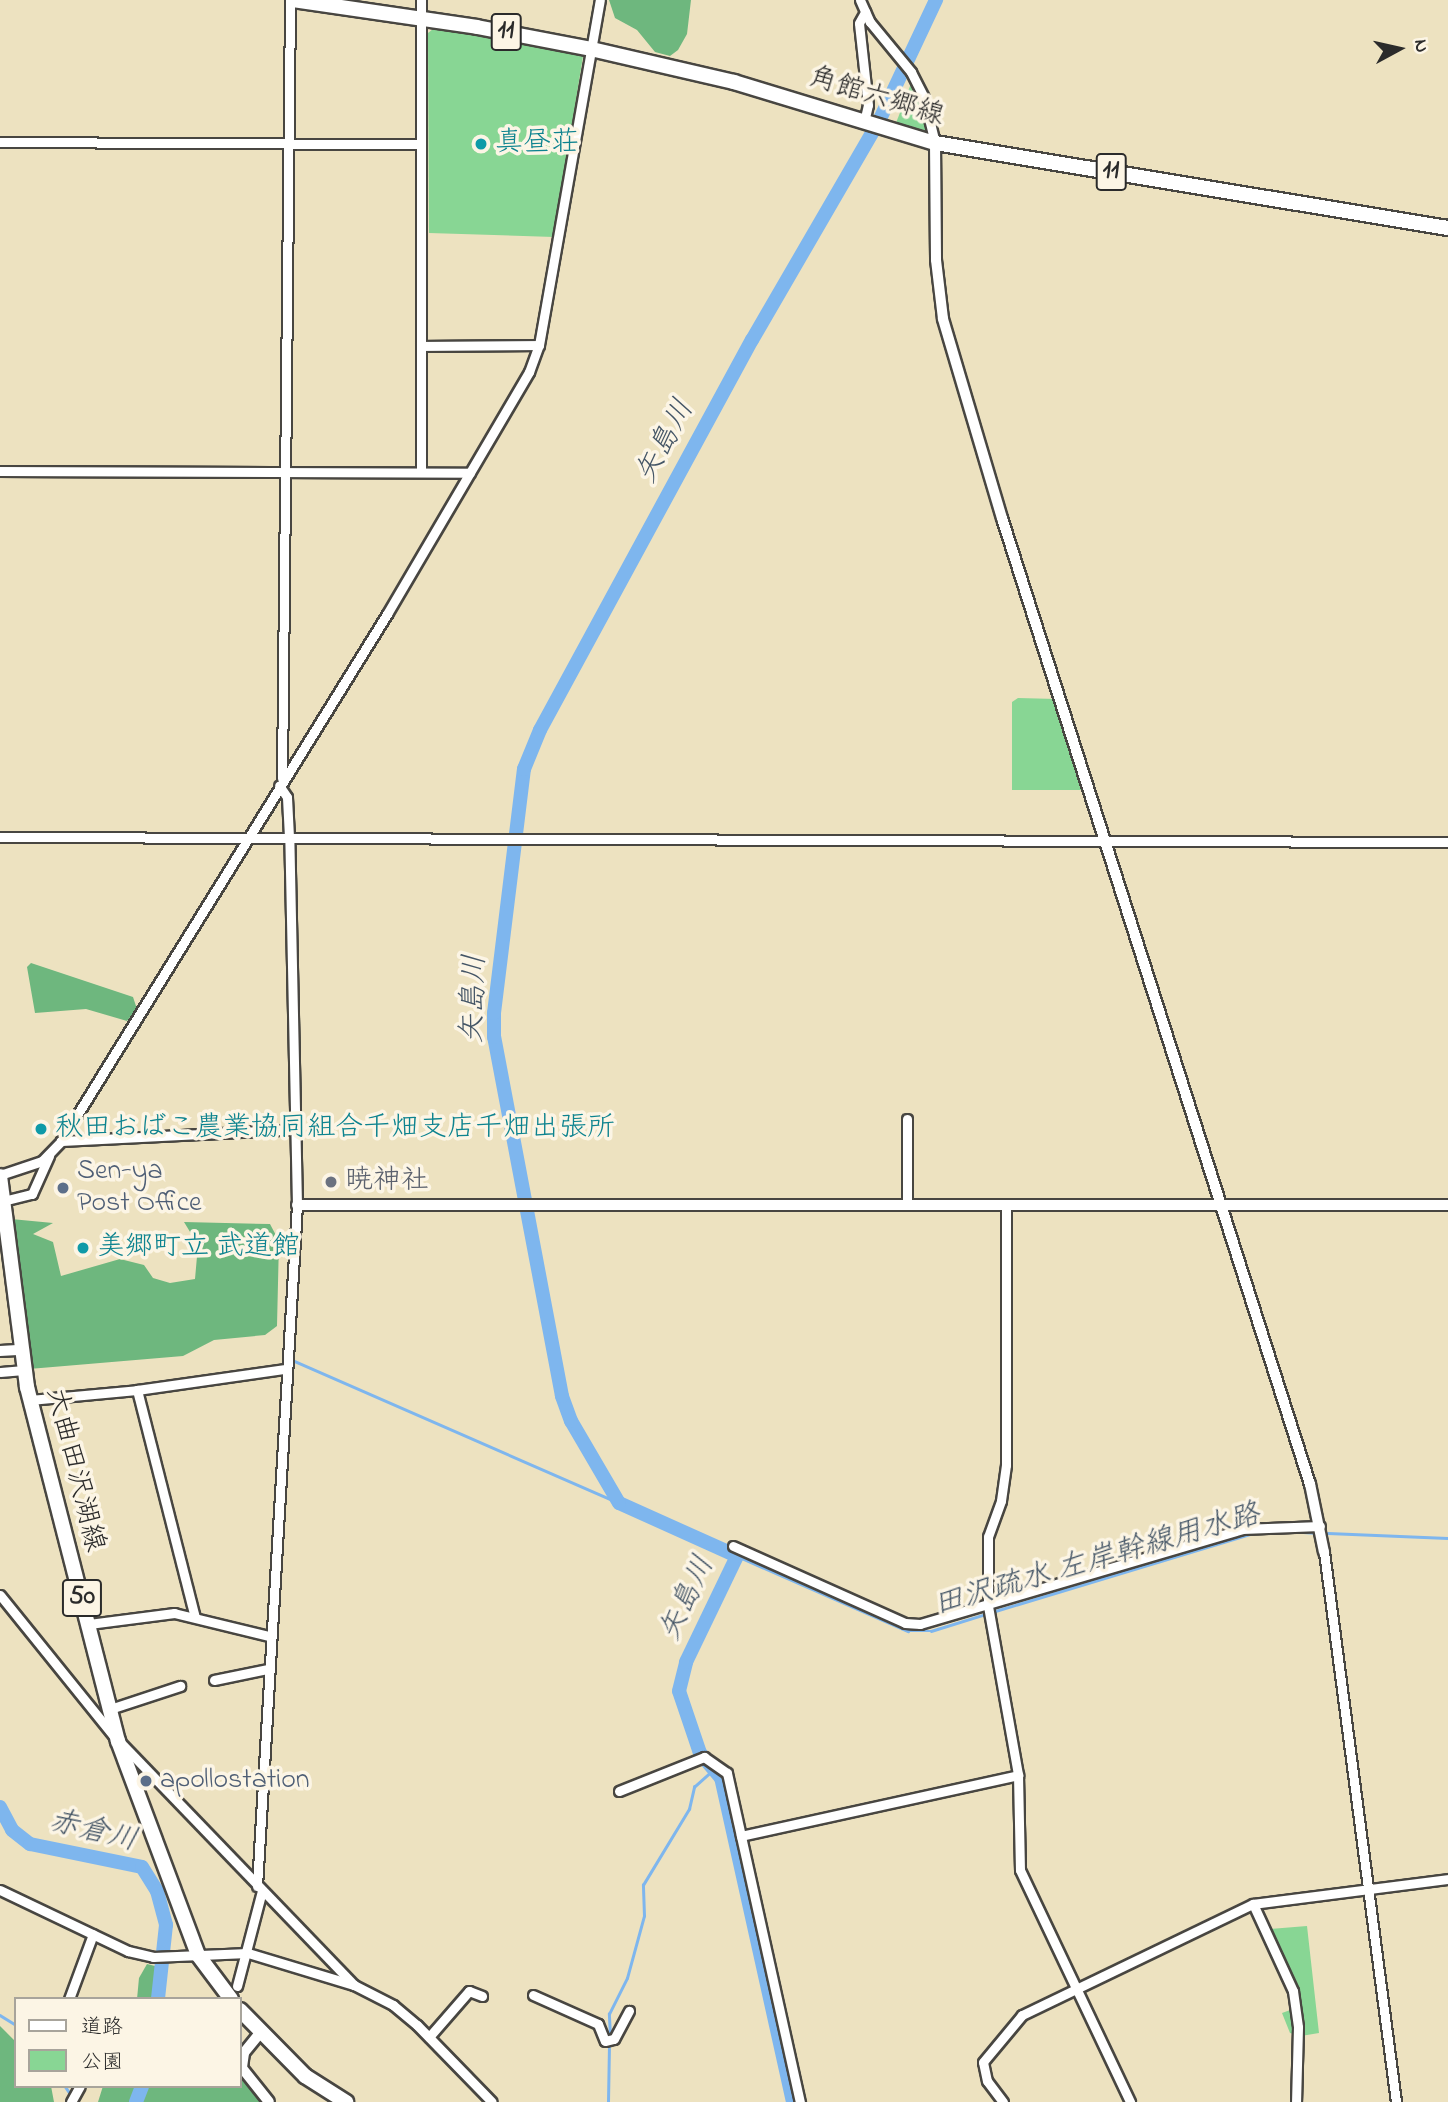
<!DOCTYPE html>
<html>
<head>
<meta charset="utf-8">
<style>
	body { margin:0 }
	#map { position:relative; width:1448px; height:2102px; overflow:hidden; background:#ede2c0; font-family:"Indie Flower","Klee One",sans-serif }
	div>[style] { position:absolute }
	.green>* { inset:0; background:#88d694 }
	.forest>* { inset:0; background:#6eb77e }
	.stream>* { height:2.5px; margin:-1.25px; padding:0 1.25px; transform-origin:1.25px; border-radius:1.25px; background:#7eb6ee }
	.river>* { height:14px; margin:-7px; padding:0 7px; transform-origin:7px; border-radius:7px; background:#7eb6ee }
	.roads { filter:drop-shadow(2px 0 #484641) drop-shadow(-2px 0 #484641) drop-shadow(0 2px #484641) drop-shadow(0 -2px #484641) }
	.minor>* { height:9px; margin:-4.5px; padding:0 4.5px; transform-origin:4.5px; border-radius:4.5px; background:#fff }
	.tertiary>* { height:10px; margin:-5px; padding:0 5px; transform-origin:5px; border-radius:5px; background:#fff }
	.primary>* { height:14px; margin:-7px; padding:0 7px; transform-origin:7px; border-radius:7px; background:#fff }
	.dots>* { width:19px; height:19px; translate:-50% -50%; box-sizing:border-box; border:4px solid #fcf5e5; border-radius:50% }
	span { translate:-50% -50%; white-space:nowrap; text-align:center; line-height:1.15; -webkit-text-stroke:7px #fcf5e5; paint-order:stroke }
	.shield-label span { padding:2px 5px; background:#fcf5e5; border:2px solid; border-radius:5px; -webkit-text-stroke-width:0 }
	.shield-label { font-size:26px; color:#2b2b2b; font-weight:700 }
	.street-label { font-size:28px; color:#2b2b2b }
	.culture-label { font-size:28px; color:#0d838f }
	.left { translate:0 -50%; text-align:left }
	.service-label { font-size:28px; color:#4e5e75 }
	.worship-label { font-size:28px; color:#5b616d }
	.water-label { font-size:30px; color:#456; font-style:italic }
	.legend { position:absolute; left:14px; top:1997px; width:228px; height:91px; box-sizing:border-box; background:#fcf5e5; border:2px solid #a8a49b; margin:0; padding:9px 12px; list-style:none; font-size:21px; color:#2b2b2b }
	.legend li { display:flex; align-items:center; gap:14px; height:35px }
	.legend b { width:35px; border:2px solid #a8a49b }
	.north { position:absolute; left:1364px; top:14px; width:70px; height:70px; -webkit-text-stroke:5px #fcf5e5; paint-order:stroke; rotate:82deg; font-size:19px; font-weight:700; line-height:28px; text-align:center; color:#2b2b2b }
	.north::after { content:''; display:block; margin:auto; width:24px; height:32px; background:#2b2b2b; clip-path:polygon(50% 0,100% 100%,50% 72%,0 100%) }
</style>
</head>
<body>
<div id="map">
	<div class="green">
		<i style="clip-path:polygon(438px 25px,584px 50px,554px 237px,429px 233px,428px 33px)"></i>
		<i style="clip-path:polygon(912px 81px,928px 127px,924px 132px,896px 123px)"></i>
		<i style="clip-path:polygon(1018px 698px,1057px 699px,1084px 790px,1012px 790px,1012px 702px)"></i>
		<i style="clip-path:polygon(1307px 1926px,1319px 2033px,1301px 2036px,1290px 2033px,1282px 2013px,1293px 2009px,1270px 1946px,1270px 1929px)"></i>
	</div>
	<div class="forest">
		<i style="clip-path:polygon(609px 0,691px 0,687px 34px,678px 50px,670px 56px,655px 52px,637px 30px,615px 18px)"></i>
		<i style="clip-path:polygon(31px 963px,133px 997px,137px 1009px,127px 1021px,86px 1009px,35px 1013px,27px 967px)"></i>
		<i style="clip-path:polygon(11px 1219px,53px 1223px,33px 1234px,53px 1242px,61px 1276px,120px 1259px,144px 1265px,153px 1278px,170px 1283px,195px 1279px,198px 1245px,184px 1222px,270px 1224px,279px 1241px,277px 1326px,265px 1335px,214px 1340px,183px 1356px,29px 1369px)"></i>
		<i style="clip-path:polygon(147px 1964px,155px 1966px,156px 1986px,152px 1999px,137px 1999px,139px 1978px)"></i>
		<i style="clip-path:polygon(0 2026px,16px 2042px,16px 2086px,51px 2086px,54px 2102px,0 2102px)"></i>
		<i style="clip-path:polygon(240px 2071px,262px 2102px,98px 2102px,103px 2086px,240px 2086px)"></i>
	</div>
	<div class="stream">
		<i style="left:292px;top:1360px;width:357px;rotate:23.6deg"></i>
		<i style="left:0;top:1377px;width:18px;rotate:-6deg"></i>
		<i style="left:1289px;top:1531px;width:28px;rotate:4deg"></i>
		<i style="left:1328px;top:1533px;width:120px;rotate:2.4deg"></i>
		<i style="left:737px;top:1556px;width:187px;rotate:23.7deg"></i>
		<i style="left:908px;top:1631px;width:23px"></i>
		<i style="left:931px;top:1631px;width:58px;rotate:-17.2deg"></i>
		<i style="left:992px;top:1612px;width:274px;rotate:-16.8deg"></i>
		<i style="left:0;top:2015px;width:19px;rotate:32deg"></i>
		<i style="left:610px;top:2036px;width:22px;rotate:-93deg"></i>
		<i style="left:609px;top:2014px;width:40px;rotate:-63.4deg"></i>
		<i style="left:627px;top:1978px;width:64px;rotate:-74.7deg"></i>
		<i style="left:644px;top:1916px;width:31px;rotate:-92deg"></i>
		<i style="left:643px;top:1885px;width:89px;rotate:-58.8deg"></i>
		<i style="left:689px;top:1809px;width:23px;rotate:-77deg"></i>
		<i style="left:694px;top:1787px;width:24px;rotate:-42deg"></i>
		<i style="left:65px;top:2086px;width:11px;rotate:56deg"></i>
		<i style="left:608px;top:2102px;width:60px;rotate:-89deg"></i>
	</div>
	<div class="river">
		<i style="left:0;top:1807px;width:26px;rotate:62deg"></i>
		<i style="left:12px;top:1830px;width:23px;rotate:38deg"></i>
		<i style="left:30px;top:1844px;width:114px;rotate:11.6deg"></i>
		<i style="left:142px;top:1867px;width:28px;rotate:58deg"></i>
		<i style="left:157px;top:1891px;width:35px;rotate:75deg"></i>
		<i style="left:166px;top:1925px;width:74px;rotate:96.2deg"></i>
		<i style="left:136px;top:2102px;width:17px;rotate:-69deg"></i>
		<i style="left:793px;top:2102px;width:332px;rotate:-102.5deg"></i>
		<i style="left:721px;top:1778px;width:33px;rotate:-130deg"></i>
		<i style="left:700px;top:1753px;width:65px;rotate:-108.7deg"></i>
		<i style="left:679px;top:1691px;width:30px;rotate:-76deg"></i>
		<i style="left:686px;top:1662px;width:118px;rotate:-64.3deg"></i>
		<i style="left:737px;top:1556px;width:129px;rotate:-155.8deg"></i>
		<i style="left:619px;top:1503px;width:95px;rotate:-120.3deg"></i>
		<i style="left:571px;top:1421px;width:27px;rotate:-110deg"></i>
		<i style="left:562px;top:1396px;width:365px;rotate:-100.7deg"></i>
		<i style="left:494px;top:1037px;width:24px;rotate:-90deg"></i>
		<i style="left:494px;top:1013px;width:246px;rotate:-83deg"></i>
		<i style="left:524px;top:769px;width:42px;rotate:-67.7deg"></i>
		<i style="left:540px;top:730px;width:444px;rotate:-61.5deg"></i>
		<i style="left:752px;top:340px;width:255px;rotate:-59.9deg"></i>
		<i style="left:880px;top:119px;width:132px;rotate:-64.8deg"></i>
	</div>
	<div class="roads">
		<div class="minor">
			<i style="left:860px;top:0;width:24px;rotate:66deg"></i>
			<i style="left:870px;top:22px;width:65px;rotate:50.6deg"></i>
			<i style="left:911px;top:72px;width:29px;rotate:63deg"></i>
			<i style="left:924px;top:98px;width:46px;rotate:76.3deg"></i>
			<i style="left:864px;top:122px;width:17px;rotate:-77deg"></i>
			<i style="left:868px;top:105px;width:82px;rotate:-96.3deg"></i>
			<i style="left:859px;top:23px;width:13px;rotate:-61deg"></i>
			<i style="left:0;top:142px;width:421px;rotate:0.3deg"></i>
			<i style="left:421px;top:346px;width:118px;rotate:-0.5deg"></i>
			<i style="left:0;top:471px;width:470px;rotate:0.2deg"></i>
			<i style="left:421px;top:472px;width:472px;rotate:-90deg"></i>
			<i style="left:282px;top:778px;width:778px;rotate:-89.41deg"></i>
			<i style="left:0;top:837px;width:1448px;rotate:0.2deg"></i>
			<i style="left:61px;top:1141px;width:235px;rotate:-2.9deg"></i>
			<i style="left:0;top:1175px;width:44px;rotate:-18.4deg"></i>
			<i style="left:42px;top:1161px;width:28px;rotate:-46deg"></i>
			<i style="left:61px;top:1141px;width:620px;rotate:-58.26deg"></i>
			<i style="left:387px;top:614px;width:281px;rotate:-59.6deg"></i>
			<i style="left:529px;top:372px;width:29px;rotate:-70deg"></i>
			<i style="left:539px;top:345px;width:350px;rotate:-80deg"></i>
			<i style="left:3px;top:1201px;width:30px;rotate:-14deg"></i>
			<i style="left:32px;top:1194px;width:42px;rotate:-65.9deg"></i>
			<i style="left:907px;top:1204px;width:85px;rotate:-90deg"></i>
			<i style="left:1006px;top:1204px;width:261px;rotate:90deg"></i>
			<i style="left:1006px;top:1465px;width:36px;rotate:98deg"></i>
			<i style="left:1001px;top:1501px;width:38px;rotate:110deg"></i>
			<i style="left:988px;top:1537px;width:69px;rotate:90deg"></i>
			<i style="left:988px;top:1606px;width:172px;rotate:79.9deg"></i>
			<i style="left:1018px;top:1775px;width:95px;rotate:88.8deg"></i>
			<i style="left:1020px;top:1870px;width:257px;rotate:64.6deg"></i>
			<i style="left:0;top:1372px;width:25px;rotate:-5deg"></i>
			<i style="left:137px;top:1390px;width:234px;rotate:75.7deg"></i>
			<i style="left:30px;top:1400px;width:107px;rotate:-5.3deg"></i>
			<i style="left:137px;top:1390px;width:148px;rotate:-8.1deg"></i>
			<i style="left:733px;top:1546px;width:188px;rotate:24.1deg"></i>
			<i style="left:905px;top:1623px;width:15px;rotate:4deg"></i>
			<i style="left:920px;top:1624px;width:336px;rotate:-16.4deg"></i>
			<i style="left:1242px;top:1529px;width:78px;rotate:-2.2deg"></i>
			<i style="left:1324px;top:1552px;width:555px;rotate:82.54deg"></i>
			<i style="left:0;top:1595px;width:180px;rotate:51.1deg"></i>
			<i style="left:89px;top:1624px;width:86px;rotate:-7.4deg"></i>
			<i style="left:174px;top:1613px;width:97px;rotate:13.7deg"></i>
			<i style="left:214px;top:1680px;width:54px;rotate:-11.7deg"></i>
			<i style="left:110px;top:1709px;width:74px;rotate:-18.2deg"></i>
			<i style="left:123px;top:1745px;width:333px;rotate:46.1deg"></i>
			<i style="left:354px;top:1985px;width:44px;rotate:27.1deg"></i>
			<i style="left:393px;top:2005px;width:31px;rotate:40deg"></i>
			<i style="left:417px;top:2025px;width:107px;rotate:45.8deg"></i>
			<i style="left:619px;top:1791px;width:92px;rotate:-21.8deg"></i>
			<i style="left:704px;top:1757px;width:28px;rotate:35deg"></i>
			<i style="left:727px;top:1773px;width:337px;rotate:77.5deg"></i>
			<i style="left:741px;top:1836px;width:284px;rotate:-12.4deg"></i>
			<i style="left:257px;top:1886px;width:682px;rotate:-86.64deg"></i>
			<i style="left:297px;top:1205px;width:368px;rotate:-91.2deg"></i>
			<i style="left:289px;top:837px;width:40px;rotate:-92.9deg"></i>
			<i style="left:287px;top:797px;width:14px;rotate:-124deg"></i>
			<i style="left:0;top:1890px;width:142px;rotate:25.5deg"></i>
			<i style="left:128px;top:1951px;width:26px;rotate:13deg"></i>
			<i style="left:153px;top:1957px;width:95px;rotate:-2.4deg"></i>
			<i style="left:248px;top:1953px;width:111px;rotate:16.8deg"></i>
			<i style="left:1253px;top:1904px;width:96px;rotate:65.3deg"></i>
			<i style="left:1293px;top:1991px;width:36px;rotate:82deg"></i>
			<i style="left:1298px;top:2027px;width:75px;rotate:91.5deg"></i>
			<i style="left:237px;top:1986px;width:98px;rotate:-75.3deg"></i>
			<i style="left:533px;top:1995px;width:71px;rotate:24deg"></i>
			<i style="left:598px;top:2024px;width:18px;rotate:68deg"></i>
			<i style="left:605px;top:2041px;width:9px;rotate:-13deg"></i>
			<i style="left:614px;top:2039px;width:32px;rotate:-62deg"></i>
			<i style="left:69px;top:1999px;width:69px;rotate:-69.7deg"></i>
			<i style="left:429px;top:2037px;width:61px;rotate:-49deg"></i>
			<i style="left:469px;top:1991px;width:14px;rotate:21deg"></i>
			<i style="left:71px;top:2102px;width:18px;rotate:-61deg"></i>
			<i style="left:1003px;top:2102px;width:26px;rotate:-127deg"></i>
			<i style="left:987px;top:2081px;width:19px;rotate:-102deg"></i>
			<i style="left:983px;top:2062px;width:61px;rotate:-50.3deg"></i>
			<i style="left:1022px;top:2015px;width:256px;rotate:-25.7deg"></i>
			<i style="left:1253px;top:1904px;width:197px;rotate:-7.3deg"></i>
		</div>
		<div class="tertiary">
			<i style="left:935px;top:143px;width:117px;rotate:89.5deg"></i>
			<i style="left:936px;top:260px;width:59px;rotate:83.2deg"></i>
			<i style="left:943px;top:319px;width:208px;rotate:73.5deg"></i>
			<i style="left:1002px;top:518px;width:1014px;rotate:72.32deg"></i>
			<i style="left:1310px;top:1484px;width:69px;rotate:78.4deg"></i>
			<i style="left:297px;top:1205px;width:1151px"></i>
			<i style="left:0;top:1351px;width:22px;rotate:-3deg"></i>
			<i style="left:260px;top:2033px;width:26px;rotate:129deg"></i>
			<i style="left:244px;top:2053px;width:15px;rotate:98deg"></i>
			<i style="left:242px;top:2068px;width:43px;rotate:51.5deg"></i>
		</div>
		<div class="primary">
			<i style="left:293px;top:0;width:186px;rotate:8.3deg"></i>
			<i style="left:477px;top:27px;width:116px;rotate:10.9deg"></i>
			<i style="left:591px;top:49px;width:147px;rotate:13deg"></i>
			<i style="left:734px;top:82px;width:210px;rotate:16.9deg"></i>
			<i style="left:935px;top:143px;width:520px;rotate:9.41deg"></i>
			<i style="left:0;top:1176px;width:213px;rotate:82.7deg"></i>
			<i style="left:27px;top:1387px;width:366px;rotate:75.6deg"></i>
			<i style="left:118px;top:1741px;width:228px;rotate:69.5deg"></i>
			<i style="left:198px;top:1955px;width:55px;rotate:53.1deg"></i>
			<i style="left:240px;top:2010px;width:93px;rotate:45.4deg"></i>
			<i style="left:305px;top:2076px;width:49px;rotate:32.4deg"></i>
		</div>
	</div>
	<div class="dots">
		<i style="left:481px;top:144px;background:#0f9aa8"></i>
		<i style="left:41px;top:1129px;background:#0f9aa8"></i>
		<i style="left:331px;top:1182px;background:#6b7280"></i>
		<i style="left:63px;top:1188px;background:#5c6f8a"></i>
		<i style="left:83px;top:1248px;background:#0f9aa8"></i>
		<i style="left:146px;top:1781px;background:#5c6f8a"></i>
	</div>
	<div class="shield-label">
		<span style="left:506px;top:32px">11</span>
		<span style="left:1111px;top:172px">11</span>
		<span style="left:82px;top:1598px">50</span>
	</div>
	<div class="street-label">
		<span style="left:876px;top:98px;rotate:17deg">角館六郷線</span>
		<span style="left:74px;top:1470px;rotate:76deg">大曲田沢湖線</span>
	</div>
	<div class="culture-label">
		<span class="left" style="left:495px;top:144px">真昼荘</span>
		<span class="left" style="left:55px;top:1129px">秋田おばこ農業協同組合千畑支店千畑出張所</span>
		<span class="left" style="left:97px;top:1248px">美郷町立 武道館</span>
	</div>
	<div class="service-label">
		<span class="left" style="left:77px;top:1188px">Sen-ya<br>Post Office</span>
		<span class="left" style="left:160px;top:1781px">apollostation</span>
	</div>
	<div class="worship-label">
		<span class="left" style="left:345px;top:1182px">暁神社</span>
	</div>
	<div class="water-label">
		<span style="left:666px;top:442px;rotate:-62deg">矢島川</span>
		<span style="left:475px;top:999px;rotate:-88deg">矢島川</span>
		<span style="left:1097px;top:1561px;rotate:-16deg">田沢疏水 左岸幹線用水路</span>
		<span style="left:688px;top:1599px;rotate:-65deg">矢島川</span>
		<span style="left:93px;top:1832px;rotate:14deg">赤倉川</span>
	</div>
	<ul class="legend">
	<li><b style="height:9px;background:#fff"></b>道路</li>
	<li><b style="height:19px;background:#88d694"></b>公園</li>
	</ul>
	<div class="north">N</div>
</div>
</body>
</html>
